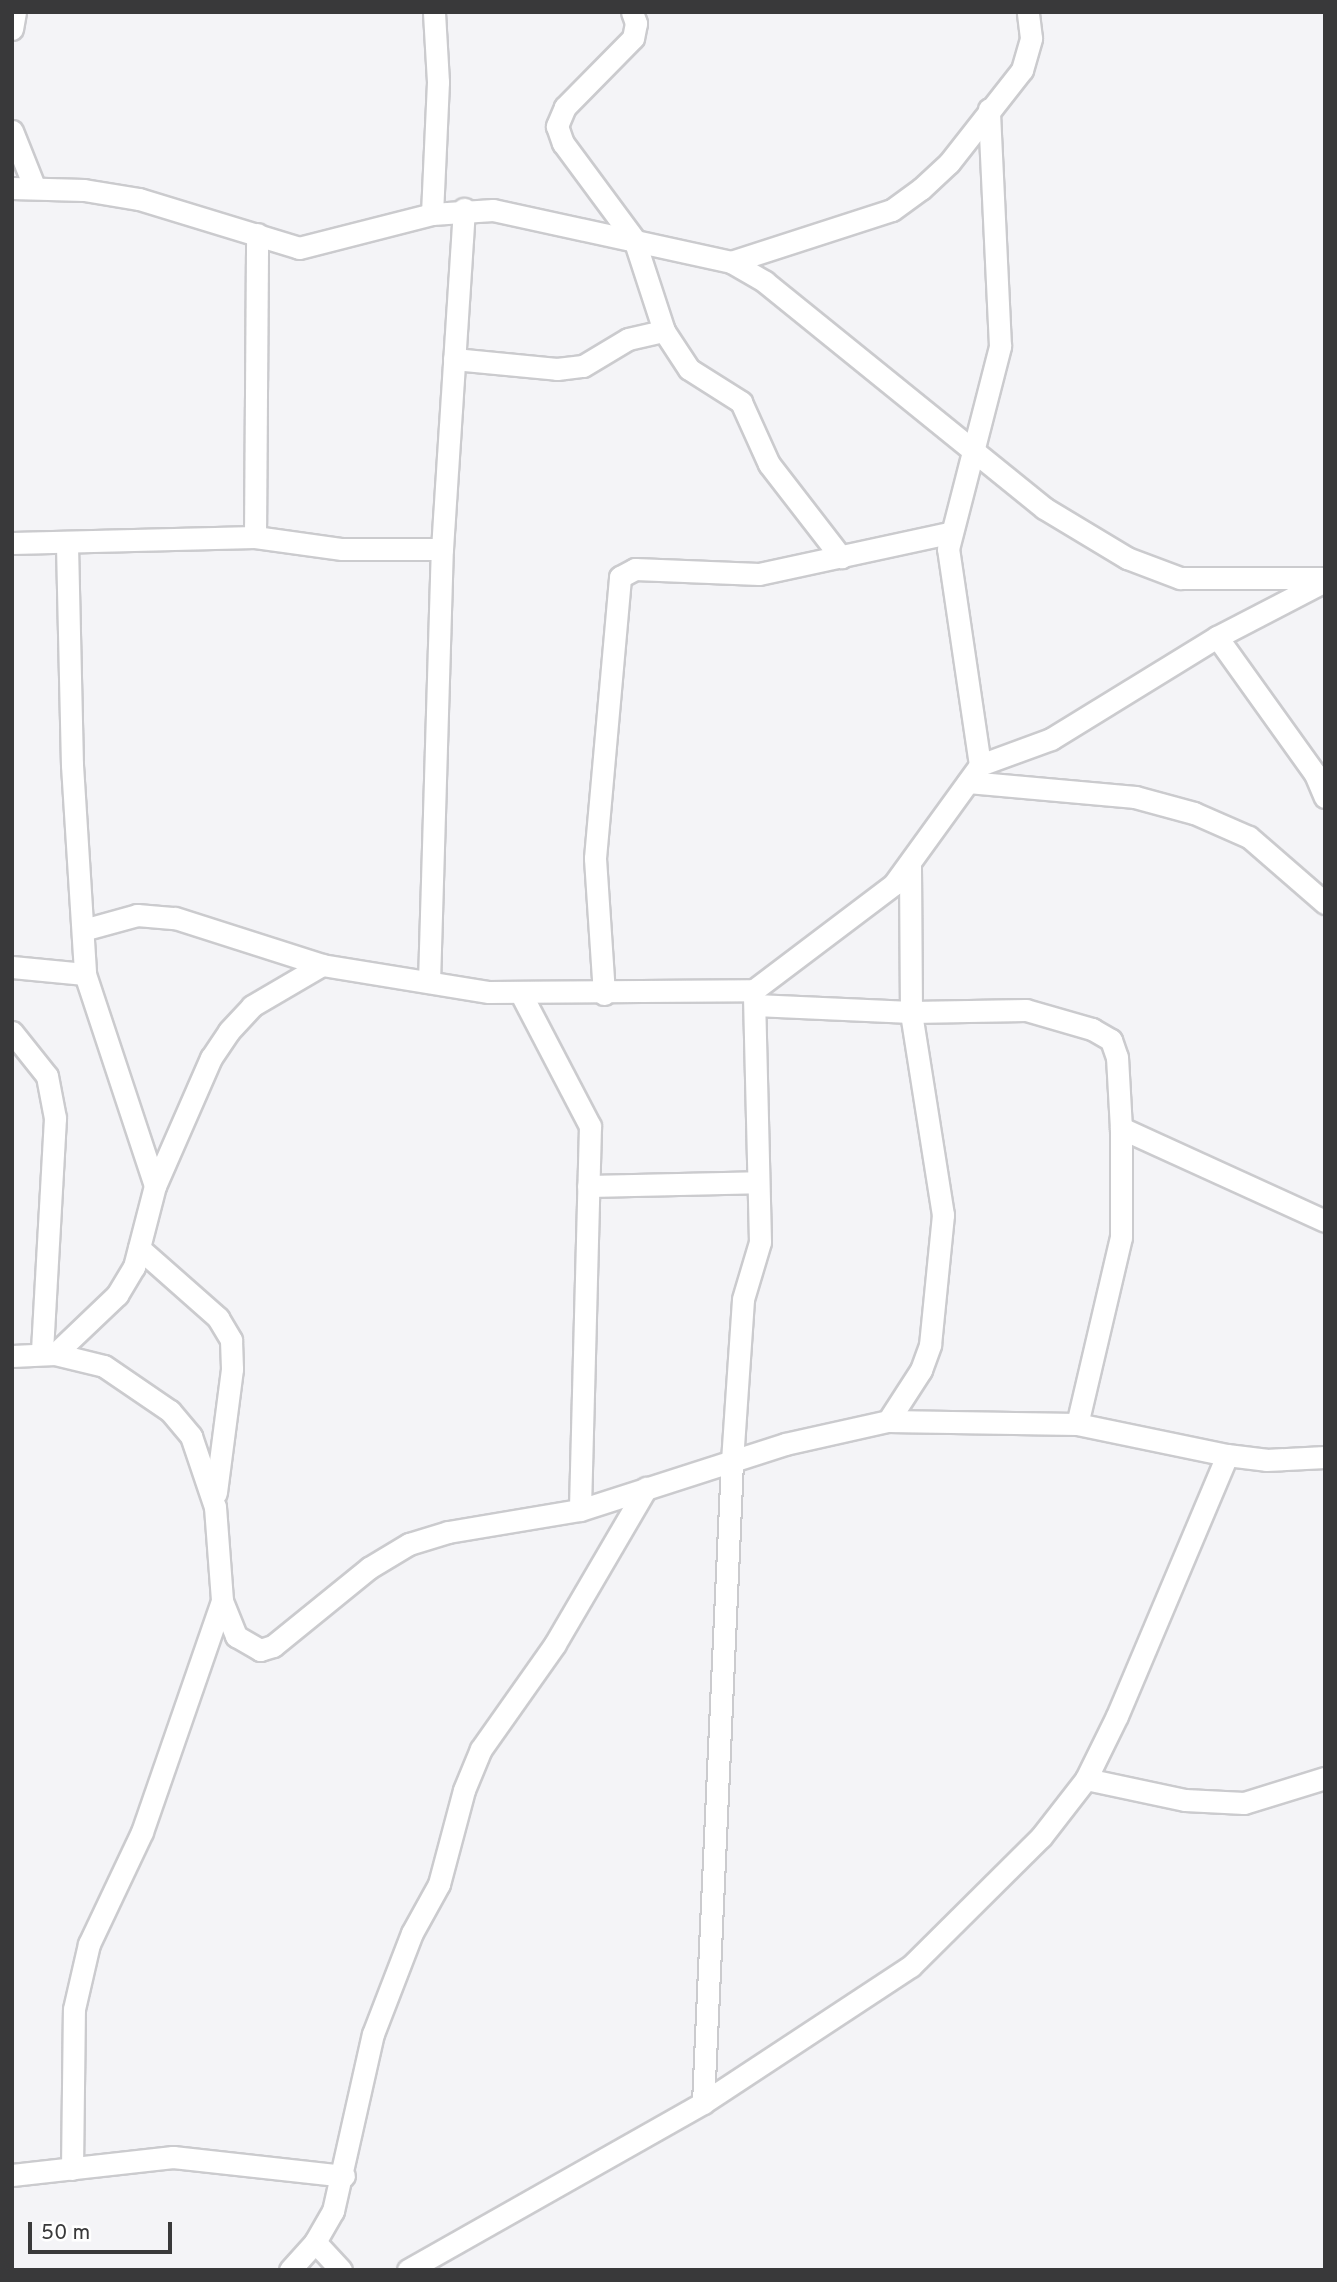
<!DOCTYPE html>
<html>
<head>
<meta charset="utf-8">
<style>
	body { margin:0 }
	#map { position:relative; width:1337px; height:2282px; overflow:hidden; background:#f4f4f7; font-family:Overpass,sans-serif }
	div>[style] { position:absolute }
	.roads { filter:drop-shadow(2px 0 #cbcbce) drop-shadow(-2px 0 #cbcbce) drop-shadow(0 2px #cbcbce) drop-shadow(0 -2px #cbcbce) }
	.minor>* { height:21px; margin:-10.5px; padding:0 10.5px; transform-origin:10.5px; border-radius:10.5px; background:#fff }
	span { translate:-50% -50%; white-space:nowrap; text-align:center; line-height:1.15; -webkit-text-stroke:7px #fff; paint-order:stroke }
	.frame { position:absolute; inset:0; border:14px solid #39393a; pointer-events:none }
	.scale { position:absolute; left:28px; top:2222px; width:144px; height:32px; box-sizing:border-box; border:4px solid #39393a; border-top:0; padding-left:9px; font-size:21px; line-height:24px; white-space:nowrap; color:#39393a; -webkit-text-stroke:5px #fff; paint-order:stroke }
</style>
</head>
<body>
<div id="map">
	<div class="roads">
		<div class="minor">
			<i style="left:632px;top:12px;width:12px;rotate:70deg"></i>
			<i style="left:636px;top:23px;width:15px;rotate:101deg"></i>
			<i style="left:633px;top:38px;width:97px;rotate:134.6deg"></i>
			<i style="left:565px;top:107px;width:21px;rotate:113deg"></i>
			<i style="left:557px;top:126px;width:18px;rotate:71deg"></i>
			<i style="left:563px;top:143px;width:119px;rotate:53.5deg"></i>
			<i style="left:634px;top:239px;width:97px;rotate:71.9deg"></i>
			<i style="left:664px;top:331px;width:45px;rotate:56.7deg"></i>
			<i style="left:689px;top:369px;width:62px;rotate:32.4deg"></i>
			<i style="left:741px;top:402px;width:68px;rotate:65.7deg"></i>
			<i style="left:769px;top:464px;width:118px;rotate:52.3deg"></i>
			<i style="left:12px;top:29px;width:17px;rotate:-80deg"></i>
			<i style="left:12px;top:131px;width:59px;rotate:68.2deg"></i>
			<i style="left:12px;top:188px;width:72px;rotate:1.6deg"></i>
			<i style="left:84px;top:190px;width:56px;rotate:9.3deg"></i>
			<i style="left:139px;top:199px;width:167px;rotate:17deg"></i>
			<i style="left:299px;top:248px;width:137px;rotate:-14.3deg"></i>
			<i style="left:432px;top:214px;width:61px;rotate:-3.8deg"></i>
			<i style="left:493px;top:210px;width:244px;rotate:12.3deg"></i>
			<i style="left:731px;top:262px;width:39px;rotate:30deg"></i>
			<i style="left:765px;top:282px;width:359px;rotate:39deg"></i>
			<i style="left:1044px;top:508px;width:97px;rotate:31.1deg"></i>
			<i style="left:1127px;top:558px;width:57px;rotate:20.7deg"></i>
			<i style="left:1180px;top:578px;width:145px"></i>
			<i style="left:432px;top:214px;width:132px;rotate:-87.4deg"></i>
			<i style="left:438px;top:82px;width:70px;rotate:-93.3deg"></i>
			<i style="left:731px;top:262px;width:169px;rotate:-17.9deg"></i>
			<i style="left:892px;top:210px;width:36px;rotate:-36deg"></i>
			<i style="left:921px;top:189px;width:38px;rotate:-43deg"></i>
			<i style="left:949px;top:163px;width:118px;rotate:-51.9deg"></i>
			<i style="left:1022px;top:70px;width:33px;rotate:-74deg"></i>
			<i style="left:1031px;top:38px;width:26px;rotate:-97deg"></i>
			<i style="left:454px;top:359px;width:103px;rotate:5.5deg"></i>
			<i style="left:557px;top:369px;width:26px;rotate:-7deg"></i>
			<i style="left:583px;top:366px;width:52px;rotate:-31deg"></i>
			<i style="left:628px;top:339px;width:37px;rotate:-13deg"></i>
			<i style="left:255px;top:537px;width:303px;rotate:-89.6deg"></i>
			<i style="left:12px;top:543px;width:243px;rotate:-1.4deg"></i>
			<i style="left:255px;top:537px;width:88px;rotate:7.9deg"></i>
			<i style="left:342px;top:549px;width:100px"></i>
			<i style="left:67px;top:545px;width:220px;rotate:88.7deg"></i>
			<i style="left:72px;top:765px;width:209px;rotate:86.4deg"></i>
			<i style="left:85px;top:974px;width:223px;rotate:71.7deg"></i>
			<i style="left:1217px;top:637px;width:168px;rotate:54.4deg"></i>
			<i style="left:1315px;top:774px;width:25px;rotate:67deg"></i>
			<i style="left:980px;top:765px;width:218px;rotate:-98.4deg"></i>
			<i style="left:948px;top:549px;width:210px;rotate:-75.6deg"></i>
			<i style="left:1000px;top:346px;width:237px;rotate:-92.7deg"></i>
			<i style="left:968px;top:782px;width:168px;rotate:5.1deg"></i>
			<i style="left:1135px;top:797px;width:61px;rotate:15.2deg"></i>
			<i style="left:1194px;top:813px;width:60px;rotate:23.6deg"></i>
			<i style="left:1249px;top:837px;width:101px;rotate:41deg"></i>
			<i style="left:83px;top:930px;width:56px;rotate:-15.5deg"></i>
			<i style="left:137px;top:915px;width:38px;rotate:5deg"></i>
			<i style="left:175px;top:918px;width:154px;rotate:17.7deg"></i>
			<i style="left:322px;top:965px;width:169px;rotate:9.2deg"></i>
			<i style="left:489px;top:992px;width:265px;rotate:-0.4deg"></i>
			<i style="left:754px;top:990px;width:176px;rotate:-37.1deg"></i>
			<i style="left:894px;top:884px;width:147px;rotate:-54.1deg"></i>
			<i style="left:980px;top:765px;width:76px;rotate:-20.1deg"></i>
			<i style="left:1051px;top:739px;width:195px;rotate:-31.6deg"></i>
			<i style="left:1217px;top:637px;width:122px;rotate:-27.4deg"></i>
			<i style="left:12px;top:967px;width:73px;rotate:5.5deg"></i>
			<i style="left:429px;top:982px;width:433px;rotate:-88.3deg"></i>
			<i style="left:442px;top:549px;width:341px;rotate:-86.3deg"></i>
			<i style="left:521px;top:994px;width:149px;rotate:62.4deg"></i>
			<i style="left:590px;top:1126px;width:384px;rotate:91.5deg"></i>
			<i style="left:604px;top:994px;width:136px;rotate:-93.8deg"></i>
			<i style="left:595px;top:858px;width:282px;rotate:-84.9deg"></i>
			<i style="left:620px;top:577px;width:17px;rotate:-28deg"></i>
			<i style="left:635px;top:569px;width:124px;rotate:2.3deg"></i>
			<i style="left:759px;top:574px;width:194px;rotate:-12.2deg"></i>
			<i style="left:755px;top:1005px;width:156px;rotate:2.6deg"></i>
			<i style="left:911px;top:1012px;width:115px;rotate:-1deg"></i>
			<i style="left:1026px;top:1010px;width:69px;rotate:16.1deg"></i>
			<i style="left:1092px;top:1029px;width:22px;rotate:30deg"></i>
			<i style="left:1111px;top:1040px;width:18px;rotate:71deg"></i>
			<i style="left:1117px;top:1057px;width:71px;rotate:86.8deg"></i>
			<i style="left:1121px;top:1128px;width:109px;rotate:90deg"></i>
			<i style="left:1121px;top:1237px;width:192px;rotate:103.2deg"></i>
			<i style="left:12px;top:1032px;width:56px;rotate:51.5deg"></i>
			<i style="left:47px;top:1076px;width:43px;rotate:79.2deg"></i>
			<i style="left:55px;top:1118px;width:236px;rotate:93.2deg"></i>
			<i style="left:1121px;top:1128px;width:224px;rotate:24.5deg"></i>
			<i style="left:588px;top:1186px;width:170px;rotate:-1.3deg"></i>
			<i style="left:139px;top:1248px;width:106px;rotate:41.5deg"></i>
			<i style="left:218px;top:1318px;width:26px;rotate:59deg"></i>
			<i style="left:231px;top:1340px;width:29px;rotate:88deg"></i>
			<i style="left:232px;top:1369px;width:125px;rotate:97.4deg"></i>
			<i style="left:55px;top:1354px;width:86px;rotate:-43.6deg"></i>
			<i style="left:117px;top:1295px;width:33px;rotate:-59deg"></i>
			<i style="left:134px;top:1267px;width:84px;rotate:-75.5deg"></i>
			<i style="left:155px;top:1186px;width:140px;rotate:-66.4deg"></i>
			<i style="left:211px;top:1058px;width:32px;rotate:-56deg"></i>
			<i style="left:229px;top:1031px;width:34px;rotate:-47deg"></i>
			<i style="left:252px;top:1006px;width:81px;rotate:-30.4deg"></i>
			<i style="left:12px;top:1356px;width:43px;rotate:-2.7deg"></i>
			<i style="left:55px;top:1354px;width:50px;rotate:13.8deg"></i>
			<i style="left:104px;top:1366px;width:80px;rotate:34.3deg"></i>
			<i style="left:170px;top:1411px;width:33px;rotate:50deg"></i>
			<i style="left:191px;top:1436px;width:75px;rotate:71.3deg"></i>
			<i style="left:215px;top:1507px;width:94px;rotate:85.7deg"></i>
			<i style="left:222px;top:1601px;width:38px;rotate:68deg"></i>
			<i style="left:236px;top:1636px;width:28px;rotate:30deg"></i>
			<i style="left:260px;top:1650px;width:14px;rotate:-17deg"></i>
			<i style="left:273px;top:1646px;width:124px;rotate:-39.1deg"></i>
			<i style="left:369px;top:1568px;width:47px;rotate:-31deg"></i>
			<i style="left:409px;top:1544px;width:41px;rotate:-17.1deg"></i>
			<i style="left:448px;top:1532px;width:134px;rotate:-9.5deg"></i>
			<i style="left:580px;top:1510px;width:215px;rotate:-17.8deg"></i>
			<i style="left:785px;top:1444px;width:106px;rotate:-12.6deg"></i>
			<i style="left:888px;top:1421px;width:189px;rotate:0.9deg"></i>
			<i style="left:1077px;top:1424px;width:153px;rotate:11.7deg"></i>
			<i style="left:1227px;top:1455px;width:39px;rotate:7deg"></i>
			<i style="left:1266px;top:1460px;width:59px;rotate:-2.9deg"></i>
			<i style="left:888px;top:1421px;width:61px;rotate:-57.1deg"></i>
			<i style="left:921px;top:1370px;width:27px;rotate:-70deg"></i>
			<i style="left:930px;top:1345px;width:131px;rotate:-84.3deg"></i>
			<i style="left:943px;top:1215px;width:206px;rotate:-99deg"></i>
			<i style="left:911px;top:1012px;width:147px;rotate:-90.4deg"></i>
			<i style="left:1086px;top:1779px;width:101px;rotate:12deg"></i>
			<i style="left:1185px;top:1800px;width:59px;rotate:2.9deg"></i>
			<i style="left:1244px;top:1803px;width:85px;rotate:-17.2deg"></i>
			<i style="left:703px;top:2103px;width:643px;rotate:-87.41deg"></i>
			<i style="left:732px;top:1461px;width:162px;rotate:-86.1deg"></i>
			<i style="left:743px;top:1299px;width:59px;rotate:-73.4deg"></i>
			<i style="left:760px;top:1242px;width:252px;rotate:-91.4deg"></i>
			<i style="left:72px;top:2169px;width:160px;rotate:-89.3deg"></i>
			<i style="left:74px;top:2009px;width:67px;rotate:-77deg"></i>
			<i style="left:89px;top:1944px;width:124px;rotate:-64.7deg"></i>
			<i style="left:142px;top:1832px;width:244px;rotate:-70.9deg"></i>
			<i style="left:12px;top:2175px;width:162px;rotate:-6.4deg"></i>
			<i style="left:173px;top:2157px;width:172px;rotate:6.3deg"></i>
			<i style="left:315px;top:2242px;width:38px;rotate:47deg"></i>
			<i style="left:290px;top:2270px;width:38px;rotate:-48deg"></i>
			<i style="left:315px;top:2242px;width:36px;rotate:-60deg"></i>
			<i style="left:333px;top:2211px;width:181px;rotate:-77.3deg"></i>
			<i style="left:373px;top:2034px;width:108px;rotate:-68.9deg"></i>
			<i style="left:412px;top:1933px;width:56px;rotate:-61.1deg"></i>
			<i style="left:439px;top:1884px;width:97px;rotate:-75.1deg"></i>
			<i style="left:464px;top:1790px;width:44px;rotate:-67.5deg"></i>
			<i style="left:481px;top:1749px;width:128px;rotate:-54.8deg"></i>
			<i style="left:555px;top:1644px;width:181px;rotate:-59.7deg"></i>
			<i style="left:408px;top:2270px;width:339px;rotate:-29.5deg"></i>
			<i style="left:703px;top:2103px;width:249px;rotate:-33.4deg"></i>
			<i style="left:911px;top:1966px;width:183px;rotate:-44.8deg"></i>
			<i style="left:1041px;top:1837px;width:73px;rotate:-52.2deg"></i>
			<i style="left:1086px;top:1779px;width:70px;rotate:-63.8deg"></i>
			<i style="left:1117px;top:1716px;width:283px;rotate:-67.1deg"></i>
		</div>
	</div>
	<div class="frame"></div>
	<div class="scale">50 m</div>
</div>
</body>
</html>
